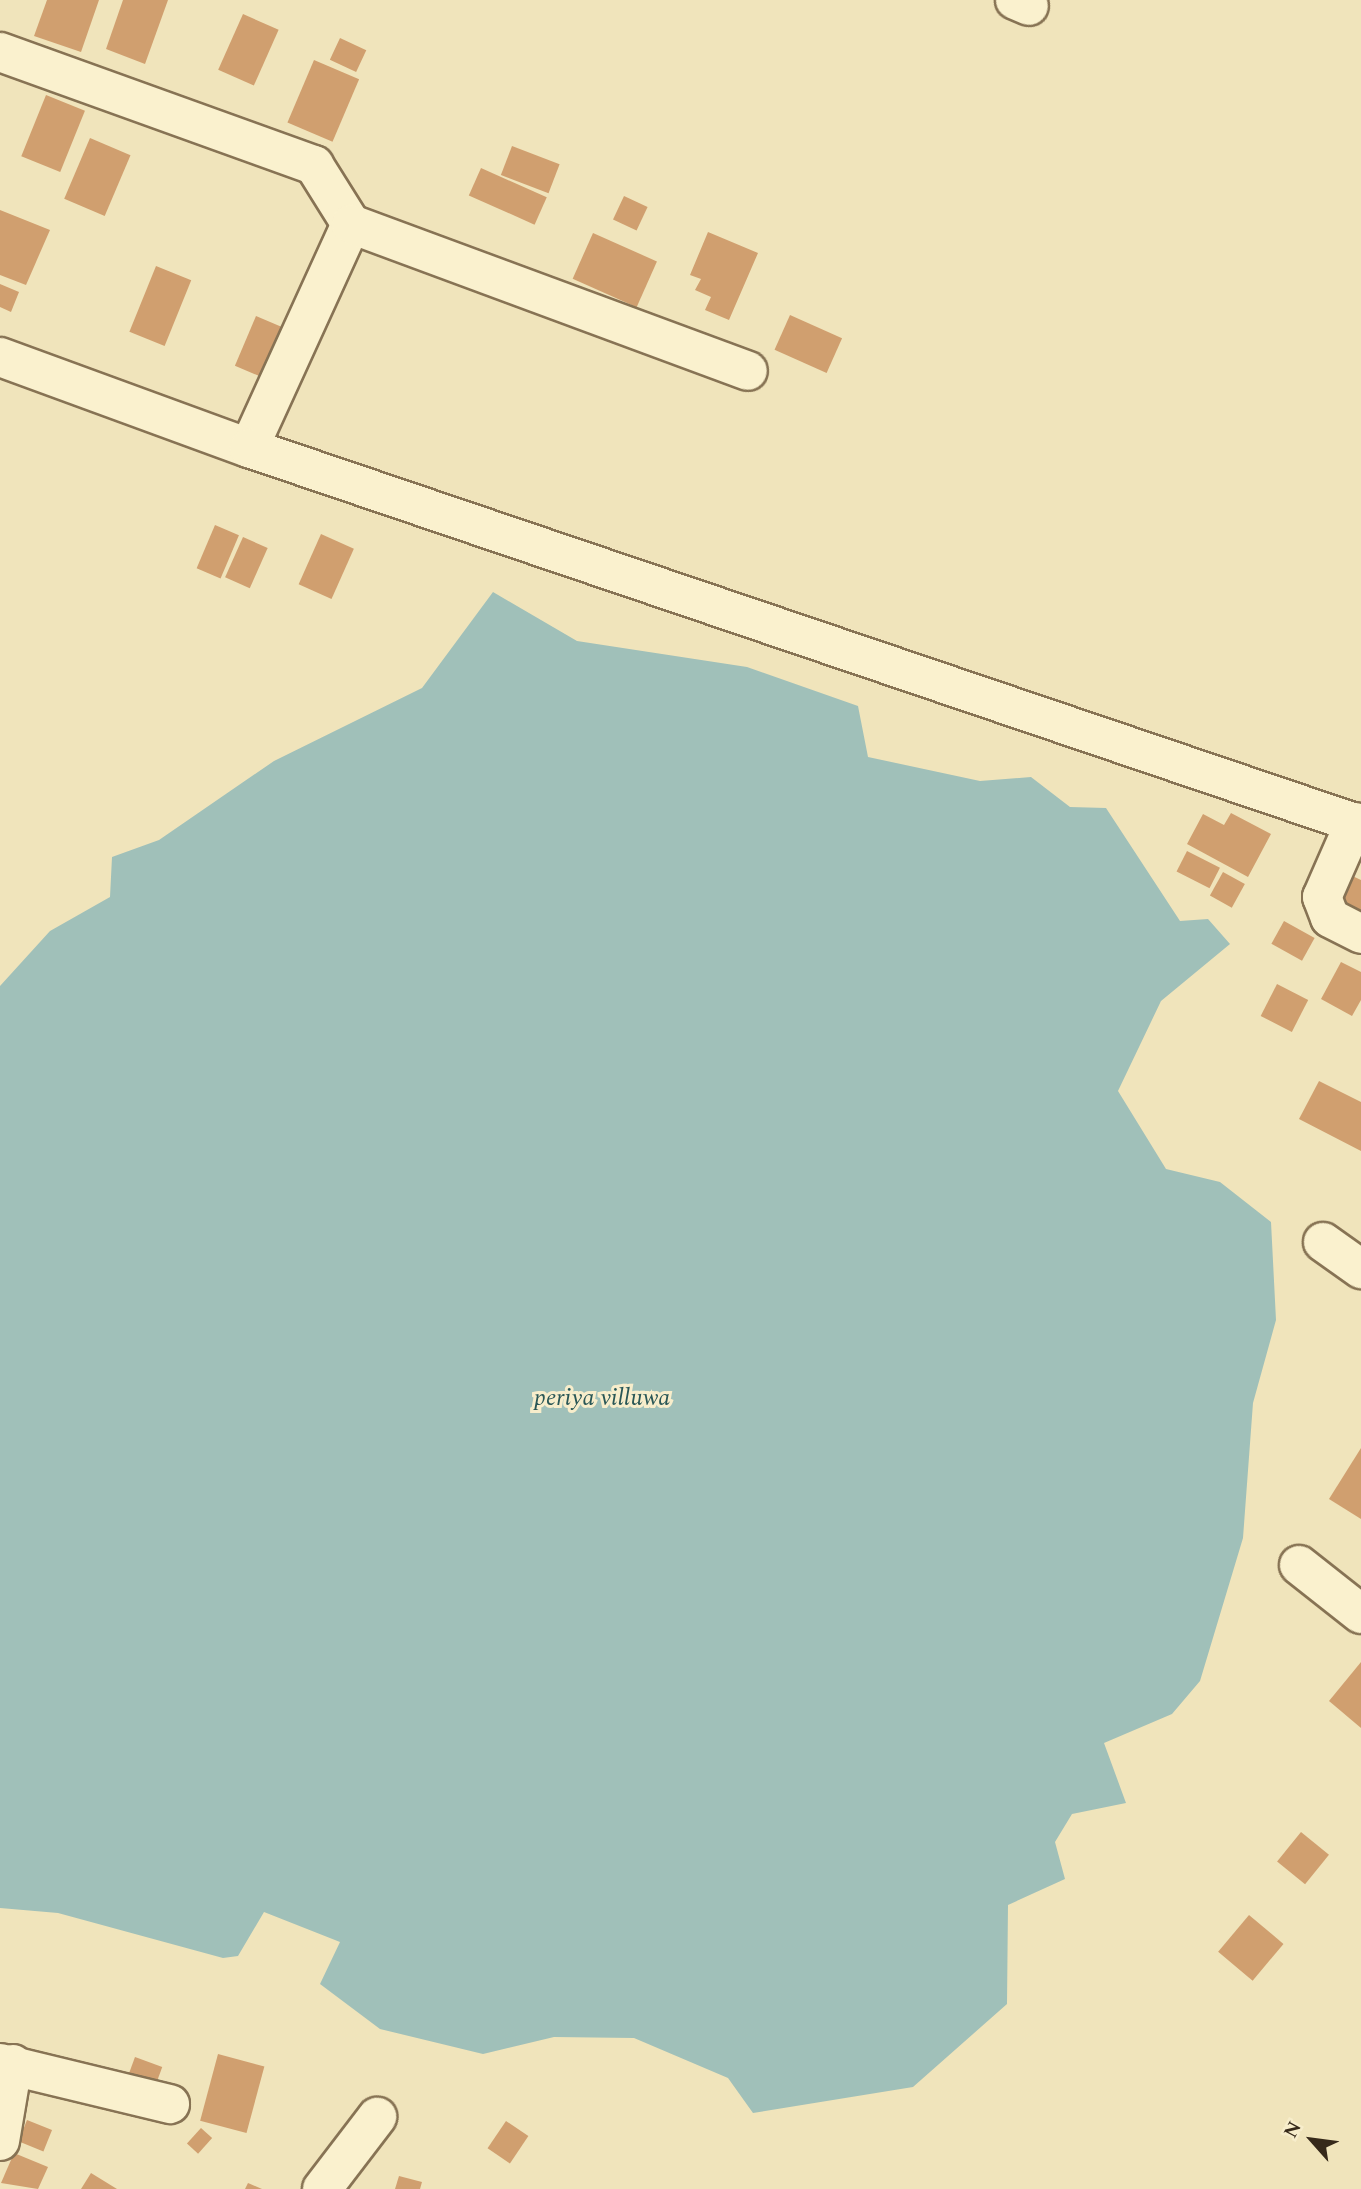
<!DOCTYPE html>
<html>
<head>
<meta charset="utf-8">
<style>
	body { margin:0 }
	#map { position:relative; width:1361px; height:2189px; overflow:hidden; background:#f0e4bb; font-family:Spectral,serif }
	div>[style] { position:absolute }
	.water>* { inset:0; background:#a0c0b9 }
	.building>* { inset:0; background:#d09f6f; transform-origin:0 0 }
	.roads { filter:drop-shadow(2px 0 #877354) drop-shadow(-2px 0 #877354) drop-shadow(0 2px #877354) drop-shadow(0 -2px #877354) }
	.street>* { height:38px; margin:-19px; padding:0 19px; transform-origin:19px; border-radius:19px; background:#faf1ce }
	.secondary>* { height:38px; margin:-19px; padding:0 19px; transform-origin:19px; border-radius:19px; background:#faf1ce }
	span { translate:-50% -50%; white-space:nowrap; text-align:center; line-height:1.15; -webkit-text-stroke:6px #f7edcb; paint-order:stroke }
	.water-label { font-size:24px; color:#285656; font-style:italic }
	.north { position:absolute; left:1277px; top:2105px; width:70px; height:70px; -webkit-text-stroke:5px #f7edcb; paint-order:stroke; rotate:298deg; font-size:19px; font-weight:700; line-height:28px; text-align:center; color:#36291a }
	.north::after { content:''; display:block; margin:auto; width:24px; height:32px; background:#36291a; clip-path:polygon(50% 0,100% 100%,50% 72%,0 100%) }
</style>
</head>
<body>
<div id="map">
	<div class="water">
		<i style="clip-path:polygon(493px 592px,577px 641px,747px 667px,858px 706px,868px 757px,980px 781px,1031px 777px,1070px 807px,1106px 808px,1180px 921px,1208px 919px,1230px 944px,1161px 1001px,1118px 1091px,1166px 1169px,1220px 1182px,1271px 1222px,1276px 1320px,1253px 1403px,1243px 1538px,1200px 1681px,1172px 1714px,1104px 1743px,1126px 1803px,1072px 1814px,1055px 1842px,1065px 1879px,1008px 1905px,1007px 2004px,913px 2087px,753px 2113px,728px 2078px,634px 2038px,554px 2037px,483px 2054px,380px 2029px,320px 1984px,340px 1942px,264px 1912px,238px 1956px,223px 1958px,58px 1913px,0 1908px,0 986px,50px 931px,110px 897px,112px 857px,159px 840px,274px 761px,422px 688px)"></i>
	</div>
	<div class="building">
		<i style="clip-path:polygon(47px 0,99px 0,81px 52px,34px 36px)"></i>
		<i style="clip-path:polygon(123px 0,168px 0,145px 64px,106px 49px)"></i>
		<i style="left:243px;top:14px;width:39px;height:61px;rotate:24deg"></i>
		<i style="left:340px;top:38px;width:29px;height:24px;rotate:25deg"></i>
		<i style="left:314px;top:60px;width:49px;height:68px;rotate:23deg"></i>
		<i style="left:46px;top:95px;width:42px;height:66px;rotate:22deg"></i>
		<i style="left:90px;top:138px;width:44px;height:66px;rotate:23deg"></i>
		<i style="left:512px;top:146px;width:51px;height:31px;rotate:21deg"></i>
		<i style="left:481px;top:168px;width:72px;height:30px;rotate:24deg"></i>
		<i style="left:624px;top:196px;width:26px;height:26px;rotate:25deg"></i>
		<i style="clip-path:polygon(0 210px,50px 230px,26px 285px,0 275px)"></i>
		<i style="clip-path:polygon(708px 232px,758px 253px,729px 320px,705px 310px,711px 297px,695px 290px,701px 279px,690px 275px)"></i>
		<i style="left:593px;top:233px;width:70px;height:50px;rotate:24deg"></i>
		<i style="left:156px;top:266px;width:38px;height:71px;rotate:22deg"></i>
		<i style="clip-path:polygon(0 284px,19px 292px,11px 312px,0 307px)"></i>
		<i style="left:790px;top:315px;width:57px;height:38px;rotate:24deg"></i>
		<i style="left:256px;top:316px;width:39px;height:54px;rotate:23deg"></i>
		<i style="left:215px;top:525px;width:26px;height:47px;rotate:23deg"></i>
		<i style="left:321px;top:534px;width:36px;height:55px;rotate:24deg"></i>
		<i style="left:243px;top:537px;width:27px;height:44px;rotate:24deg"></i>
		<i style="clip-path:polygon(1231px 813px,1271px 834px,1248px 877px,1187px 844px,1203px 814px,1224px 825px)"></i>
		<i style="left:1187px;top:851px;width:37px;height:23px;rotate:27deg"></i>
		<i style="left:1223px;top:872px;width:25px;height:27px;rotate:29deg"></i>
		<i style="clip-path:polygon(1348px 874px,1361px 880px,1361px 914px,1335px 902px)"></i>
		<i style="left:1284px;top:921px;width:35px;height:26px;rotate:29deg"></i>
		<i style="clip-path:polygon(1341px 962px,1361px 972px,1361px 1000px,1352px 1016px,1321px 999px)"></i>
		<i style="left:1277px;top:984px;width:35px;height:36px;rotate:27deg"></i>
		<i style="clip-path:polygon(1319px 1081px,1361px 1102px,1361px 1151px,1299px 1119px)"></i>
		<i style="clip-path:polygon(1361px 1448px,1361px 1519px,1329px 1499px)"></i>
		<i style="clip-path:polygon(1361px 1662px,1361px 1728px,1329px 1701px)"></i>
		<i style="left:1301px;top:1832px;width:36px;height:38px;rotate:39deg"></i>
		<i style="left:1249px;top:1915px;width:45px;height:48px;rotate:40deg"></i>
		<i style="left:218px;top:2054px;width:48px;height:69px;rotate:15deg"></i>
		<i style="left:135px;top:2057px;width:29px;height:27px;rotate:20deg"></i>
		<i style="left:27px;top:2120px;width:27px;height:23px;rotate:22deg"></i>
		<i style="left:506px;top:2121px;width:27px;height:33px;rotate:34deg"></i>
		<i style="left:201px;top:2128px;width:15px;height:21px;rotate:42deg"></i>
		<i style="clip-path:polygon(14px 2153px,48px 2167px,38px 2189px,1px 2183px)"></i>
		<i style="clip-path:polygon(91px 2173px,117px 2189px,81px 2189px)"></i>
		<i style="clip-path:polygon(399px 2176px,422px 2182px,420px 2189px,395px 2189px)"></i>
		<i style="clip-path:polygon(248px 2183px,262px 2189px,245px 2189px)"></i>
	</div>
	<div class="roads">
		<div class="street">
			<i style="left:1015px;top:0;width:15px;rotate:23deg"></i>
			<i style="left:0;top:52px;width:334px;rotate:19.8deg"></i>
			<i style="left:314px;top:165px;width:70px;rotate:57.9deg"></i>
			<i style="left:351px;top:224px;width:246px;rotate:114.5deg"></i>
			<i style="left:351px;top:224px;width:423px;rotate:20.3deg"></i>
			<i style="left:1355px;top:822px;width:82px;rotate:113.7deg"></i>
			<i style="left:1322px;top:897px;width:22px;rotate:69deg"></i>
			<i style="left:1330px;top:918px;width:35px;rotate:27deg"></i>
			<i style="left:1323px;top:1242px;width:47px;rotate:35.4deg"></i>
			<i style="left:1299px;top:1565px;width:79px;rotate:38.3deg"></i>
			<i style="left:0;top:2063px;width:175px;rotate:13.6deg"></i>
			<i style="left:0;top:2141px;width:78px;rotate:-80.4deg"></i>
			<i style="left:322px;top:2189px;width:91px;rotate:-52.6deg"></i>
		</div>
		<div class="secondary">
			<i style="left:0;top:357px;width:265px;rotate:20.1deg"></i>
			<i style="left:249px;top:448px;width:1174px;rotate:18.73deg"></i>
		</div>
	</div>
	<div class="water-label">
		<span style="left:602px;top:1399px">periya villuwa</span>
	</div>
	<div class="north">N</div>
</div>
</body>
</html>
